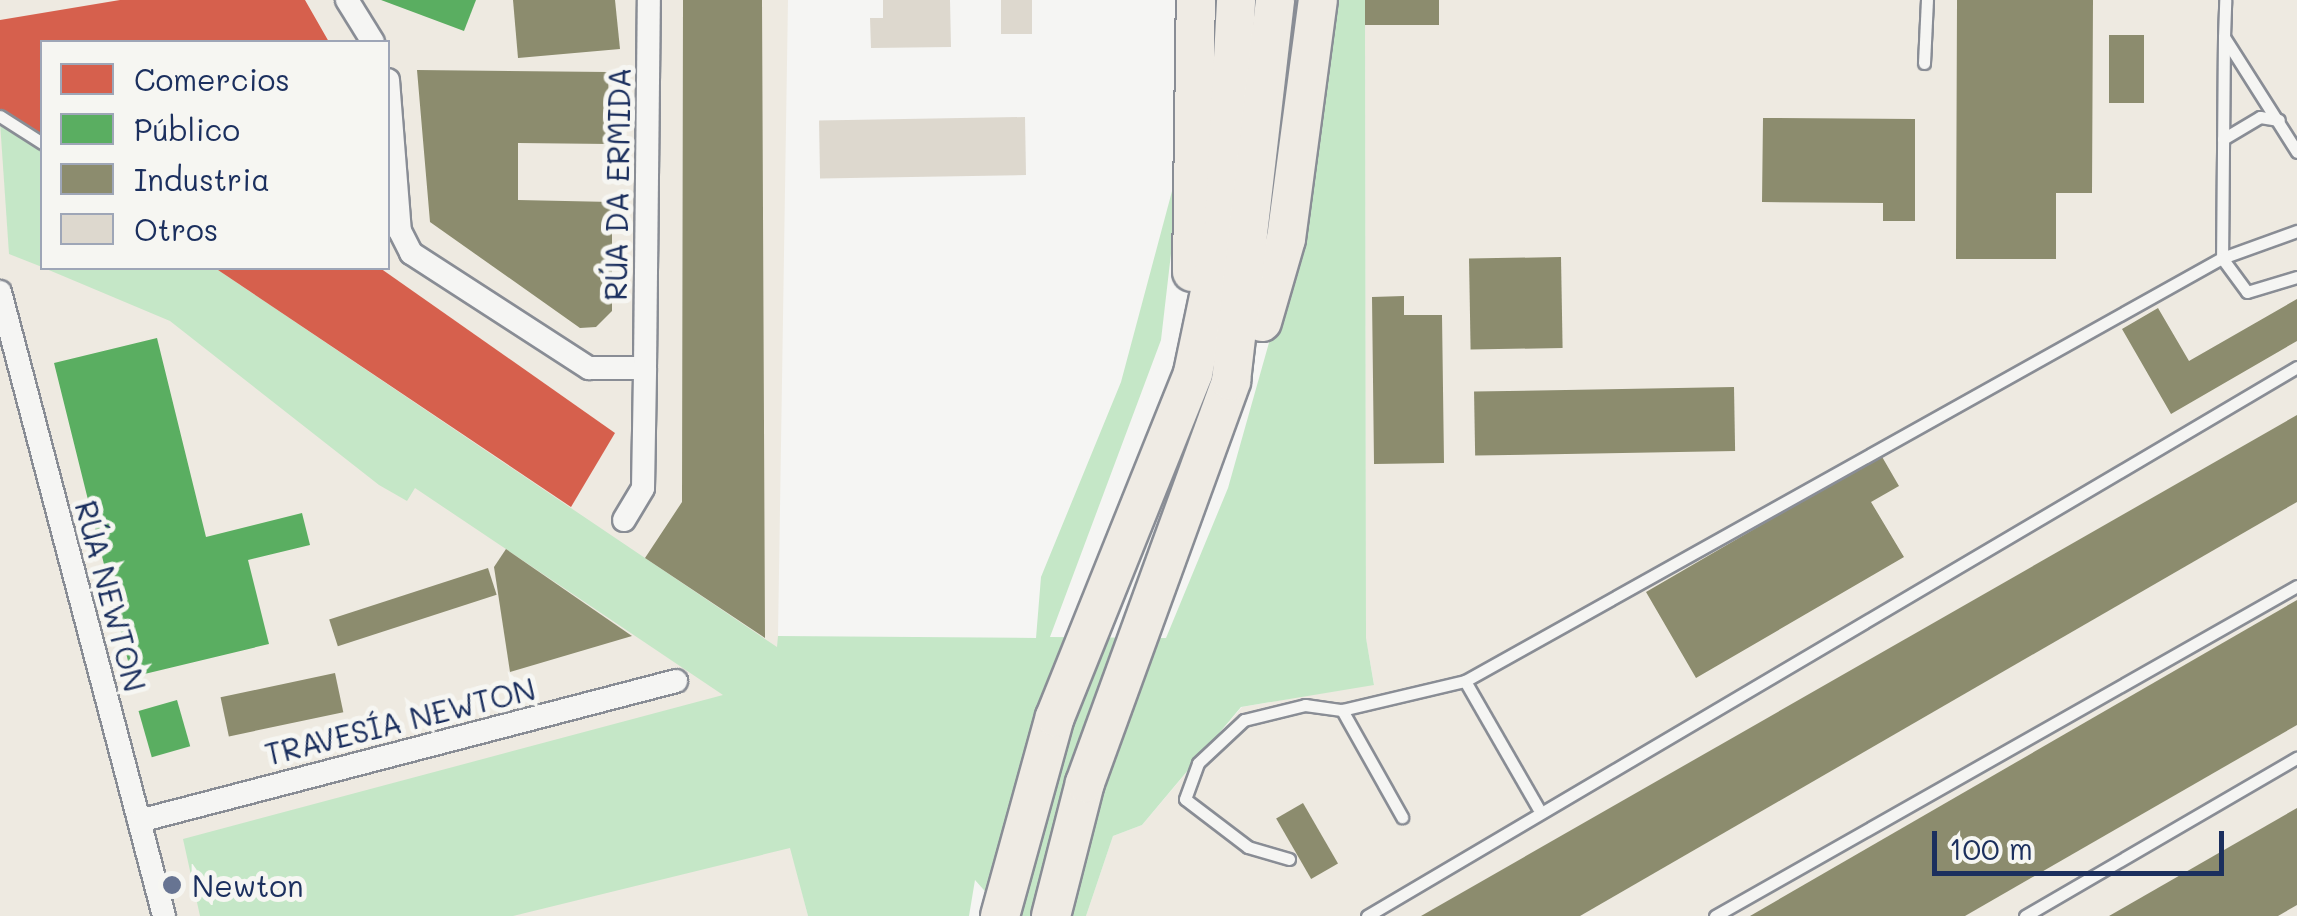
<!DOCTYPE html>
<html>
<head>
<meta charset="utf-8">
<style>
	body { margin:0 }
	#map { position:relative; width:2297px; height:916px; overflow:hidden; background:#f5f5f3; font-family:Mali,sans-serif }
	div>[style] { position:absolute }
	.built>* { inset:0; background:#eeeae1 }
	.green>* { inset:0; background:#c5e7c7 }
	.shops>* { inset:0; background:#d6604d }
	.public>* { inset:0; background:#5aae61; transform-origin:0 0 }
	.industry>* { inset:0; background:#8c8c6e; transform-origin:0 0 }
	.building>* { inset:0; background:#ddd8ce; transform-origin:0 0 }
	.roads { filter:drop-shadow(2px 0 #898d95) drop-shadow(-2px 0 #898d95) drop-shadow(0 2px #898d95) drop-shadow(0 -2px #898d95) }
	.service>* { height:11px; margin:-5.5px; padding:0 5.5px; transform-origin:5.5px; border-radius:5.5px; background:#f5f5f3 }
	.minor>* { height:22px; margin:-11px; padding:0 11px; transform-origin:11px; border-radius:11px; background:#f5f5f3 }
	.trunk>* { height:38px; margin:-19px; padding:0 19px; transform-origin:19px; border-radius:19px; background:#efebe4 }
	.dots>* { width:28px; height:28px; translate:-50% -50%; box-sizing:border-box; border:5px solid #f6f6f2; border-radius:50% }
	span { translate:-50% -50%; white-space:nowrap; text-align:center; line-height:1.15; -webkit-text-stroke:10px #f6f6f2; paint-order:stroke }
	.street-label { font-size:30px; color:#1b2f5e }
	.poi-label { font-size:30px; color:#1b2f5e }
	.left { translate:0 -50%; text-align:left }
	.legend { position:absolute; left:40px; top:40px; width:350px; height:230px; box-sizing:border-box; background:#f6f6f2; border:2px solid #9ea6b7; margin:0; padding:12px 18px; list-style:none; font-size:30px; color:#1b2f5e }
	.legend li { display:flex; align-items:center; gap:20px; height:50px }
	.legend b { width:50px; border:2px solid #9ea6b7 }
	.scale { position:absolute; left:1932px; top:831px; width:292px; height:45px; box-sizing:border-box; border:5px solid #1b2f5e; border-top:0; padding-left:12px; font-size:30px; line-height:35px; white-space:nowrap; color:#1b2f5e; -webkit-text-stroke:8px #f6f6f2; paint-order:stroke }
</style>
</head>
<body>
<div id="map">
	<div class="built">
		<i style="clip-path:polygon(evenodd,0 0,788px 0,778px 636px,791px 848px,808px 916px,0 916px,0 0,42px 42px,388px 42px,388px 268px,42px 268px,42px 42px)"></i>
		<i style="clip-path:polygon(1365px 0,2297px 0,2297px 916px,1086px 916px,1113px 836px,1142px 825px,1242px 707px,1374px 684px,1366px 639px)"></i>
	</div>
	<div class="green">
		<i style="clip-path:polygon(1331px 0,1365px 0,1366px 638px,1374px 685px,1241px 707px,1142px 825px,1113px 836px,1086px 916px,1007px 916px,975px 880px,969px 916px,808px 916px,790px 848px,513px 916px,200px 916px,183px 839px,723px 695px,415px 488px,407px 501px,379px 485px,170px 321px,44px 268px,215px 268px,777px 647px,778px 636px,1036px 638px,1041px 577px,1121px 382px,1183px 150px,1161px 340px,1050px 637px,1166px 638px,1228px 488px,1294px 254px)"></i>
		<i style="clip-path:polygon(0 122px,42px 151px,42px 267px,9px 254px)"></i>
	</div>
	<div class="shops">
		<i style="clip-path:polygon(120px 0,305px 0,329px 42px,42px 42px,42px 135px,0 109px,0 20px)"></i>
		<i style="clip-path:polygon(215px 268px,380px 268px,615px 433px,571px 507px)"></i>
	</div>
	<div class="public">
		<i style="clip-path:polygon(381px 0,476px 0,464px 31px)"></i>
		<i style="clip-path:polygon(157px 338px,206px 537px,302px 513px,310px 545px,248px 560px,269px 644px,132px 677px,54px 363px)"></i>
		<i style="left:177px;top:700px;width:48px;height:40px;rotate:74deg"></i>
	</div>
	<div class="industry">
		<i style="clip-path:polygon(513px 0,615px 0,620px 49px,518px 58px)"></i>
		<i style="clip-path:polygon(683px 0,762px 0,765px 638px,645px 558px,682px 502px)"></i>
		<i style="left:1365px;top:0;width:74px;height:25px"></i>
		<i style="clip-path:polygon(1957px 0,2093px 0,2092px 193px,2056px 193px,2056px 259px,1956px 259px)"></i>
		<i style="left:2109px;top:35px;width:35px;height:68px"></i>
		<i style="clip-path:polygon(417px 70px,608px 72px,610px 144px,518px 143px,518px 200px,612px 202px,612px 311px,596px 327px,580px 328px,430px 222px)"></i>
		<i style="clip-path:polygon(1763px 118px,1915px 119px,1915px 221px,1883px 221px,1883px 203px,1762px 202px)"></i>
		<i style="left:1561px;top:257px;width:91px;height:92px;rotate:89deg"></i>
		<i style="clip-path:polygon(1404px 296px,1404px 315px,1442px 315px,1444px 463px,1374px 464px,1372px 297px)"></i>
		<i style="clip-path:polygon(2297px 299px,2297px 341px,2171px 414px,2122px 329px,2158px 308px,2189px 361px)"></i>
		<i style="left:1734px;top:387px;width:64px;height:260px;rotate:89deg"></i>
		<i style="clip-path:polygon(2297px 415px,2297px 502px,1580px 916px,1421px 916px)"></i>
		<i style="clip-path:polygon(1881px 455px,1899px 486px,1871px 502px,1904px 557px,1696px 678px,1646px 592px)"></i>
		<i style="clip-path:polygon(506px 549px,632px 636px,510px 672px,494px 567px)"></i>
		<i style="left:488px;top:568px;width:28px;height:167px;rotate:72deg"></i>
		<i style="clip-path:polygon(2297px 600px,2297px 725px,1965px 916px,1750px 916px)"></i>
		<i style="left:335px;top:673px;width:40px;height:117px;rotate:78deg"></i>
		<i style="left:1303px;top:803px;width:70px;height:31px;rotate:60deg"></i>
		<i style="clip-path:polygon(2297px 808px,2297px 905px,2278px 916px,2109px 916px)"></i>
	</div>
	<div class="building">
		<i style="clip-path:polygon(883px 0,950px 0,951px 47px,871px 48px,870px 18px,883px 18px)"></i>
		<i style="left:1001px;top:0;width:31px;height:34px"></i>
		<i style="left:1025px;top:117px;width:58px;height:206px;rotate:89deg"></i>
	</div>
	<div class="roads">
		<div class="service">
			<i style="left:2224px;top:37px;width:37px;rotate:-88deg"></i>
			<i style="left:1924px;top:63px;width:63px;rotate:-87.3deg"></i>
			<i style="left:0;top:116px;width:50px;rotate:32.7deg"></i>
			<i style="left:2223px;top:139px;width:43px;rotate:-30.7deg"></i>
			<i style="left:2260px;top:117px;width:19px;rotate:9deg"></i>
			<i style="left:2297px;top:152px;width:136px;rotate:-122.4deg"></i>
			<i style="left:2224px;top:37px;width:221px;rotate:90.5deg"></i>
			<i style="left:2222px;top:258px;width:42px;rotate:53.7deg"></i>
			<i style="left:2247px;top:292px;width:52px;rotate:-16.7deg"></i>
			<i style="left:1465px;top:681px;width:146px;rotate:60.1deg"></i>
			<i style="left:1342px;top:710px;width:123px;rotate:60.7deg"></i>
			<i style="left:1289px;top:859px;width:43px;rotate:-163.7deg"></i>
			<i style="left:1248px;top:847px;width:79px;rotate:-142.7deg"></i>
			<i style="left:1185px;top:799px;width:38px;rotate:-70deg"></i>
			<i style="left:1198px;top:763px;width:63px;rotate:-43.1deg"></i>
			<i style="left:1244px;top:720px;width:63px;rotate:-13.8deg"></i>
			<i style="left:1305px;top:705px;width:37px;rotate:8deg"></i>
			<i style="left:1342px;top:710px;width:126px;rotate:-13.3deg"></i>
			<i style="left:1465px;top:681px;width:867px;rotate:-29.2deg"></i>
			<i style="left:2222px;top:258px;width:80px;rotate:-19.8deg"></i>
			<i style="left:1367px;top:916px;width:1080px;rotate:-30.55deg"></i>
			<i style="left:1715px;top:916px;width:669px;rotate:-29.55deg"></i>
			<i style="left:2025px;top:916px;width:315px;rotate:-30.2deg"></i>
		</div>
		<div class="minor">
			<i style="left:347px;top:0;width:49px;rotate:58.2deg"></i>
			<i style="left:388px;top:80px;width:151px;rotate:85.5deg"></i>
			<i style="left:400px;top:231px;width:25px;rotate:63deg"></i>
			<i style="left:411px;top:253px;width:212px;rotate:32.9deg"></i>
			<i style="left:589px;top:368px;width:56px"></i>
			<i style="left:645px;top:368px;width:368px;rotate:-89.4deg"></i>
			<i style="left:0;top:292px;width:645px;rotate:75.27deg"></i>
			<i style="left:624px;top:520px;width:37px;rotate:-59deg"></i>
			<i style="left:643px;top:488px;width:120px;rotate:-89deg"></i>
			<i style="left:139px;top:821px;width:555px;rotate:-14.61deg"></i>
		</div>
		<div class="trunk">
			<i style="left:1192px;top:272px;width:272px;rotate:-89.2deg"></i>
			<i style="left:1262px;top:322px;width:86px;rotate:-73.9deg"></i>
			<i style="left:1286px;top:239px;width:241px;rotate:-82.4deg"></i>
			<i style="left:1000px;top:916px;width:206px;rotate:-74.6deg"></i>
			<i style="left:1055px;top:717px;width:371px;rotate:-68.1deg"></i>
			<i style="left:1193px;top:373px;width:152px;rotate:-78.2deg"></i>
			<i style="left:1224px;top:224px;width:224px;rotate:-86.9deg"></i>
			<i style="left:1051px;top:916px;width:137px;rotate:-75.7deg"></i>
			<i style="left:1085px;top:783px;width:428px;rotate:-70deg"></i>
			<i style="left:1231px;top:381px;width:384px;rotate:-83.4deg"></i>
		</div>
	</div>
	<div class="dots">
		<i style="left:172px;top:885px;background:#677492"></i>
	</div>
	<div class="street-label">
		<span style="left:617px;top:184px;rotate:-89deg">RÚA DA ERMIDA</span>
		<span style="left:111px;top:596px;rotate:75deg">RÚA NEWTON</span>
		<span style="left:400px;top:721px;rotate:-14deg">TRAVESÍA NEWTON</span>
	</div>
	<div class="poi-label">
		<span class="left" style="left:192px;top:885px">Newton</span>
	</div>
	<ul class="legend">
	<li><b style="height:28px;background:#d6604d"></b>Comercios</li>
	<li><b style="height:28px;background:#5aae61"></b>Público</li>
	<li><b style="height:28px;background:#8c8c6e"></b>Industria</li>
	<li><b style="height:28px;background:#ddd8ce"></b>Otros</li>
	</ul>
	<div class="scale">100 m</div>
</div>
</body>
</html>
